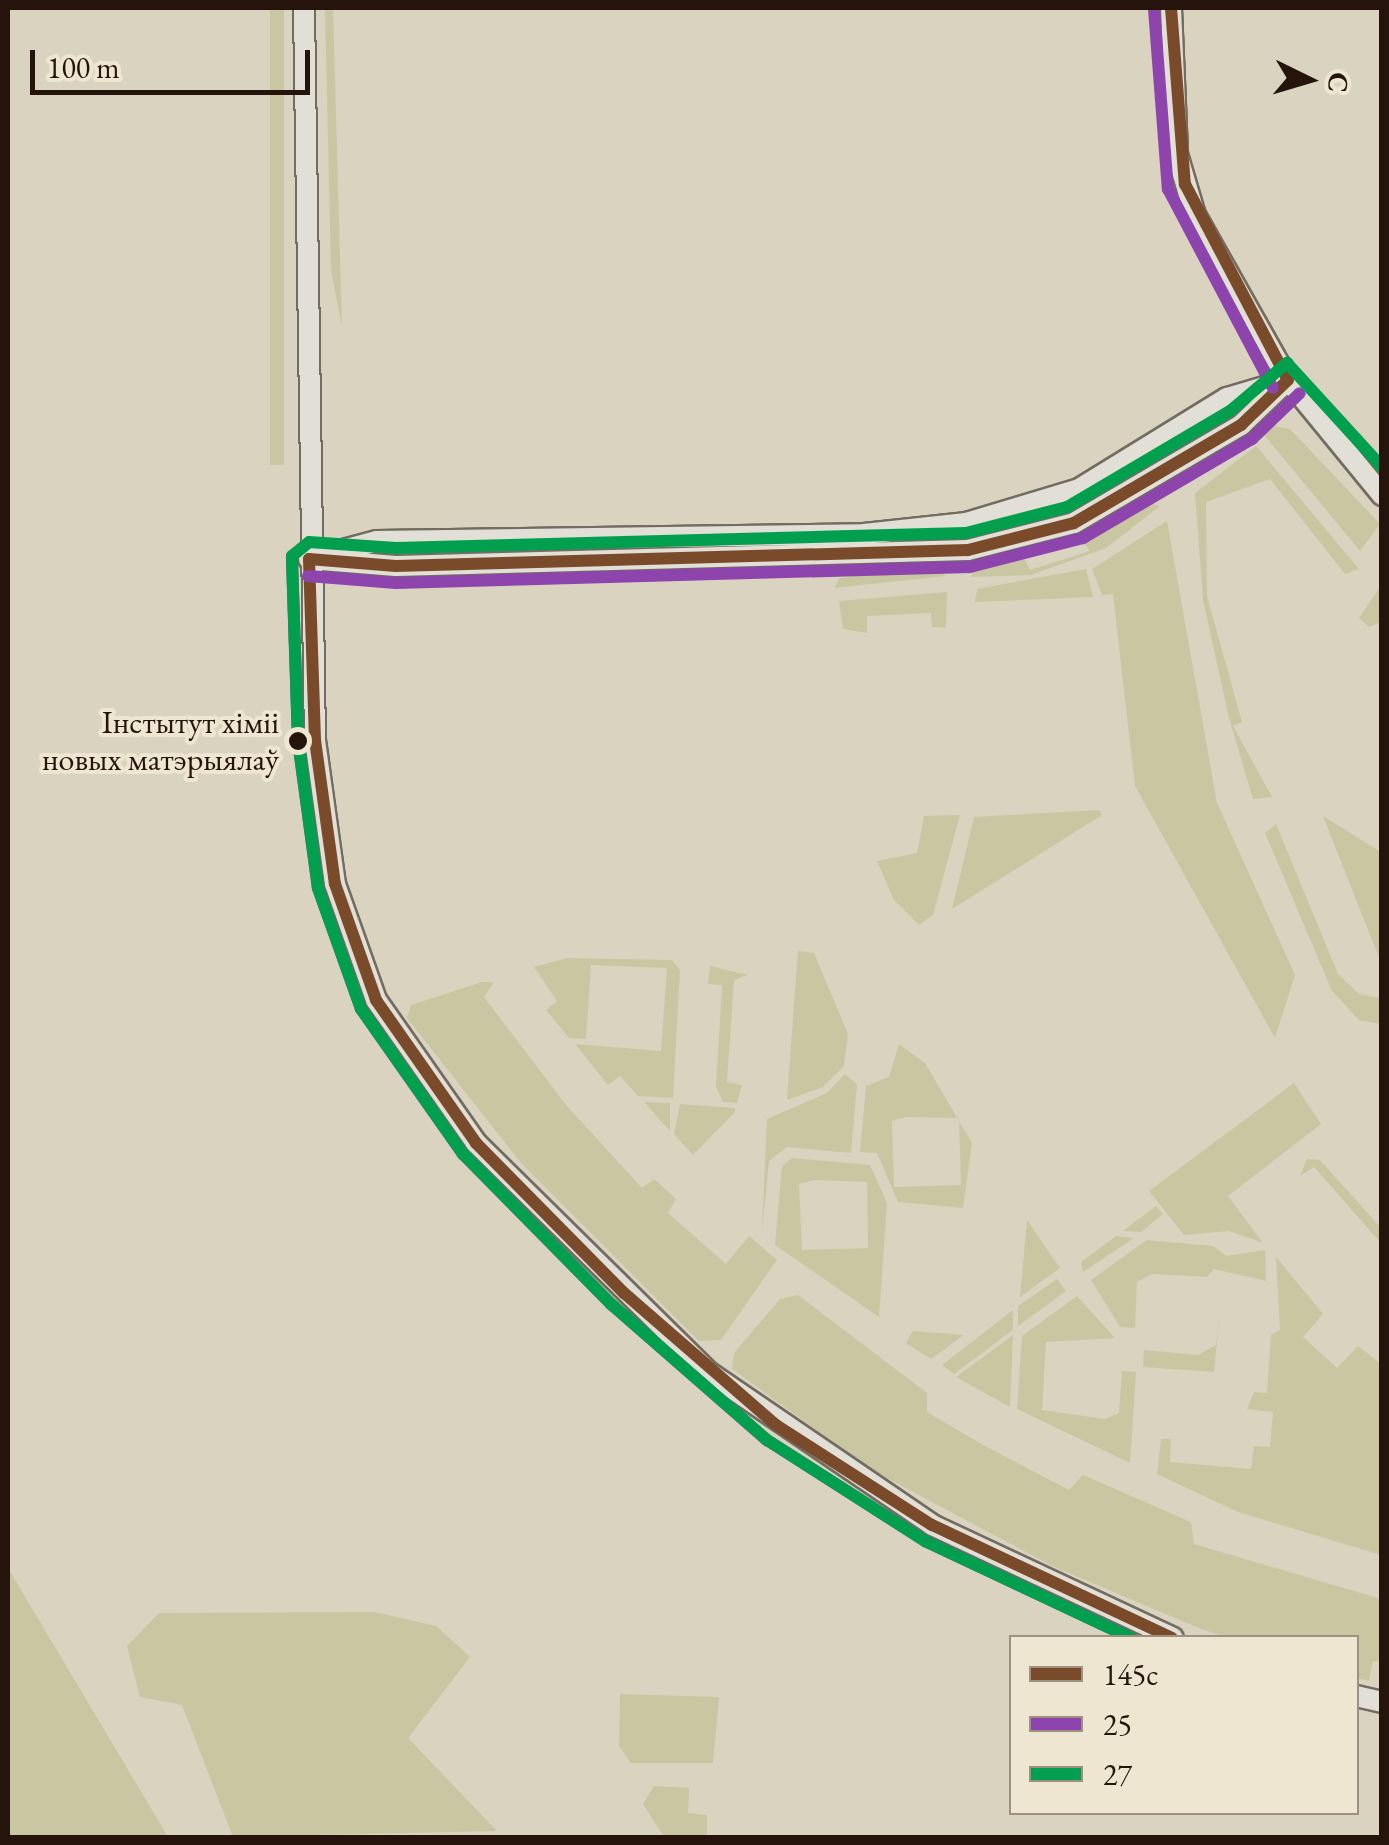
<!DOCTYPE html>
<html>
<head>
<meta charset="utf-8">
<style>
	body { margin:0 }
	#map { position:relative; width:1389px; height:1845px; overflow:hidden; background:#dad3c0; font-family:"EB Garamond",serif }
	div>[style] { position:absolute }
	.green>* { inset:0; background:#c9c7a2; transform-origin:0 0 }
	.roads { filter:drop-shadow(2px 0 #726c61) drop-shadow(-2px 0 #726c61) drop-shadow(0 2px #726c61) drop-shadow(0 -2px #726c61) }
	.secondary>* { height:20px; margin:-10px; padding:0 10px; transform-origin:10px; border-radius:10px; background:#e2dfd6 }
	.bus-1>* { height:12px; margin:-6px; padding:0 6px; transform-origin:6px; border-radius:6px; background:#7a4b2a }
	.bus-2>* { height:12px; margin:-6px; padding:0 6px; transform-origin:6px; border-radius:6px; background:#8e44ad }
	.bus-3>* { height:12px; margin:-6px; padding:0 6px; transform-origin:6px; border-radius:6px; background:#029f4e }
	.dots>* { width:28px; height:28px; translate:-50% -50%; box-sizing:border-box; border:5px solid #eee6d0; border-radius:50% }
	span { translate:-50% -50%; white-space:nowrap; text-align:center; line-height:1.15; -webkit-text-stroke:8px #eee6d0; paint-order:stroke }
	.bus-label { font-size:32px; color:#24140c }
	.right { translate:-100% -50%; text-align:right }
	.frame { position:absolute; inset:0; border:10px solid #24140c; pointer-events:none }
	.legend { position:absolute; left:1009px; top:1635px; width:350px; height:180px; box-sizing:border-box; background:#eee6d0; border:2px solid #9d9282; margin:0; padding:12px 18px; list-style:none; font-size:30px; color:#24140c }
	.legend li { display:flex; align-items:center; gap:20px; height:50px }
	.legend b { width:50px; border:2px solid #9d9282 }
	.north { position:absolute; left:1259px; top:30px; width:100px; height:100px; -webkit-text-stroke:8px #eee6d0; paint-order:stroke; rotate:95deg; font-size:28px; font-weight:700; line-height:40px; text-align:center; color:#24140c }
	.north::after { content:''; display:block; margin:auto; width:35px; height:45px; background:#24140c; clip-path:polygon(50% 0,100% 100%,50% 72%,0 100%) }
	.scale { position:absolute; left:30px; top:50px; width:280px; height:45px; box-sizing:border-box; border:5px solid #24140c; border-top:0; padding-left:12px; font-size:30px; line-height:35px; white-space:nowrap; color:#24140c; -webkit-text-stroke:8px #eee6d0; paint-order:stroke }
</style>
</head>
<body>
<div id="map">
	<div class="green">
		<i style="left:270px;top:8px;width:14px;height:457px"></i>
		<i style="clip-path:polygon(325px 8px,333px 8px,342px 326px,331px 271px)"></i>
		<i style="clip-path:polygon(1225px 410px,1228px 415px,1103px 489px,948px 540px,382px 560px,948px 535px,1101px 485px)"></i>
		<i style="clip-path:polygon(1270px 425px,1290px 429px,1380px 524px,1360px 551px,1261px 431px)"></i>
		<i style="clip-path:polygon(1256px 446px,1359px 569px,1345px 574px,1270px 479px,1206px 502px,1207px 596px,1242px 722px,1233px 726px,1272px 797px,1253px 799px,1229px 718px,1203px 600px,1195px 493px)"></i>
		<i style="clip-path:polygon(1149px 503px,1160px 506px,1106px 548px,1031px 575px,971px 577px,978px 561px,1023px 556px,1030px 570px,1090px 551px,1079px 535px)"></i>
		<i style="clip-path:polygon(1167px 521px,1217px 803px,1295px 975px,1275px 1038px,1135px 786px,1113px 594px,1102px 595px,1092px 569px)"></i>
		<i style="clip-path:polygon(928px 565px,946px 576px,834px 588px,840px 578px)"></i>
		<i style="clip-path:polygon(1086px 569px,1093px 597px,975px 602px,977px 589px)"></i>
		<i style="clip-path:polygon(1380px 587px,1381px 622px,1369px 627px,1359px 618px)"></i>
		<i style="clip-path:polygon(947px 592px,946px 628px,932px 627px,931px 613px,867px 616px,867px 633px,843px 629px,839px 601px)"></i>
		<i style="clip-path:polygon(1099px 810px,1102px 815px,952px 909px,974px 817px)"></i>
		<i style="clip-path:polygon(960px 815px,933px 915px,919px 925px,894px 900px,877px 861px,917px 853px,924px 816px)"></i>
		<i style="clip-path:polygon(1323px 816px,1381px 852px,1381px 955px,1378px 955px)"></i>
		<i style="clip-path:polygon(1276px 824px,1338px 974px,1359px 994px,1381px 998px,1381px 1024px,1359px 1020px,1332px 991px,1265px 833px)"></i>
		<i style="clip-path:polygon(798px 951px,814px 953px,848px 1034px,844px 1066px,823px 1087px,787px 1100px)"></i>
		<i style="clip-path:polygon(567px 958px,672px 960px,680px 970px,673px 1098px,638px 1096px,620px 1076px,608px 1085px,575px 1044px,661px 1051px,667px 968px,591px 965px,586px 1039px,569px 1038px,546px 1010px,557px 1001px,534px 967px)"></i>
		<i style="clip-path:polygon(710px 966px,748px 975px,734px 980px,727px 1082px,742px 1085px,737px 1103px,723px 1102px,716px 1087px,722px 985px,708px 984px)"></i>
		<i style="clip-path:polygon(482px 982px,494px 982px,484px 997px,566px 1105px,642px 1188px,654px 1179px,676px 1199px,668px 1213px,726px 1264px,749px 1236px,777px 1260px,721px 1340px,699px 1341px,521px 1163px,407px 1018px,411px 1005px)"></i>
		<i style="clip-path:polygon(evenodd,899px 1044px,925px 1063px,972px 1143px,963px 1208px,898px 1202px,877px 1153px,860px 1152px,866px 1086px,889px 1077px,899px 1044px,906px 1117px,959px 1118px,961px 1185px,894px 1187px,892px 1121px,906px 1117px)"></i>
		<i style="clip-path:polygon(845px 1074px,857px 1084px,851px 1153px,787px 1147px,769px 1161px,762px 1231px,767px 1119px,827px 1093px)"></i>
		<i style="clip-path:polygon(1294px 1083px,1321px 1124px,1228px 1196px,1263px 1243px,1229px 1231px,1184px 1235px,1149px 1191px)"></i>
		<i style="clip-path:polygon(644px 1102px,670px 1103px,670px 1131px)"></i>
		<i style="clip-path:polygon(680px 1104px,735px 1108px,735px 1112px,693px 1155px,674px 1134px)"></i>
		<i style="clip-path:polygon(evenodd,792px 1158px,870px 1165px,887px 1203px,879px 1317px,775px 1245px,782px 1166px,792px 1158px,814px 1180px,867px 1182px,868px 1248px,802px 1250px,799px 1184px,814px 1180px)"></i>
		<i style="clip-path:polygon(1307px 1159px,1320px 1160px,1381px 1228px,1381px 1243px,1314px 1167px,1300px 1176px)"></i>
		<i style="clip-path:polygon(1156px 1206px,1163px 1214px,1141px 1232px,1123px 1231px)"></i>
		<i style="clip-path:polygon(1027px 1220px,1060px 1268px,969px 1334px,1020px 1297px)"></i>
		<i style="clip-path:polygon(1116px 1236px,1134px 1238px,1083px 1272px,1081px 1262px)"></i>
		<i style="clip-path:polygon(1147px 1240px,1213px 1246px,1226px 1256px,1265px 1250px,1266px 1281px,1214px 1269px,1207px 1277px,1152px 1274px,1137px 1282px,1135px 1328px,1120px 1327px,1091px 1280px)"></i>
		<i style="clip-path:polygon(1276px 1257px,1323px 1314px,1303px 1337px,1337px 1368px,1358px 1346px,1381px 1364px,1381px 1555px,1238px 1512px,1157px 1474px,1161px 1439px,1171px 1439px,1170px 1462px,1251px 1469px,1254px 1446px,1270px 1447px,1273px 1412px,1247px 1409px,1254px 1392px,1267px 1393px,1271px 1335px,1280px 1330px)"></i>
		<i style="clip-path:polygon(1057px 1279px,1066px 1291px,1018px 1326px,1018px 1306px)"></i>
		<i style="clip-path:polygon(798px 1295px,927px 1393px,927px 1412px,983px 1445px,1069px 1490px,1083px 1475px,1191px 1522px,1194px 1544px,1381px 1599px,1381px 1662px,1373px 1661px,1369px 1681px,1357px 1678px,1356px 1638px,1227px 1637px,1201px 1629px,1052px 1566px,872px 1470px,732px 1369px,734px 1353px,780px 1299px)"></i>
		<i style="clip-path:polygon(1077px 1296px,1115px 1338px,1046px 1342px,1042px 1410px,1105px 1419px,1119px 1413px,1122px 1371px,1136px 1372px,1130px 1463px,1017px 1409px,1022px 1336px)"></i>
		<i style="clip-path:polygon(1013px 1310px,1013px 1330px,954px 1374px,942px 1365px)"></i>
		<i style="clip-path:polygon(1220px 1311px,1214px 1372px,1143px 1367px,1144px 1350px,1198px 1355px,1216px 1345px)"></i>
		<i style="clip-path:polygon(913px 1331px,964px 1335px,931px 1359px,906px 1343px)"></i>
		<i style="clip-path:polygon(1013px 1335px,1010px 1407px,956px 1377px)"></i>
		<i style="clip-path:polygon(8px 1568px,168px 1837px,8px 1837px)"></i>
		<i style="clip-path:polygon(374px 1612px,436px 1626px,470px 1657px,408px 1738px,497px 1831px,233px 1837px,182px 1705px,140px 1697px,127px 1646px,159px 1613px)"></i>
		<i style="clip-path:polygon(620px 1694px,719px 1697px,713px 1763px,631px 1763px,619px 1746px)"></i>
		<i style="clip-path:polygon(654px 1786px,689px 1788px,688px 1813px,707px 1815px,707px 1837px,664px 1837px,643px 1804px)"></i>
	</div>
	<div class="roads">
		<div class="secondary">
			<i style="left:304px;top:8px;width:732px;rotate:89.14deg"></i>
			<i style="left:315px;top:740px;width:145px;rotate:82.1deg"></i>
			<i style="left:335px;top:884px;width:123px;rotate:70.5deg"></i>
			<i style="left:376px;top:1000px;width:174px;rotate:55deg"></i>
			<i style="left:476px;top:1143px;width:326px;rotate:44.6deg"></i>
			<i style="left:708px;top:1372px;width:271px;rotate:34.3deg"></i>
			<i style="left:932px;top:1525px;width:266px;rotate:25.1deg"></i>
			<i style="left:1171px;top:8px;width:146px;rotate:87.6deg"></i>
			<i style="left:1177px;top:154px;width:64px;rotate:73.6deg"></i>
			<i style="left:1195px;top:215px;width:189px;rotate:60.6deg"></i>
			<i style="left:1288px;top:380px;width:149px;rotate:50.7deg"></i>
			<i style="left:321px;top:556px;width:58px;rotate:-15deg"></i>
			<i style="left:377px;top:541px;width:487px;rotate:-0.8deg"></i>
			<i style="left:864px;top:534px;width:103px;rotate:-6.2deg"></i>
			<i style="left:966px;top:523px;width:118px;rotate:-16.7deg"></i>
			<i style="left:1079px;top:489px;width:174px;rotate:-31.6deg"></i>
			<i style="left:1227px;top:398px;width:56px;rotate:-16.5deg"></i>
			<i style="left:309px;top:559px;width:87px;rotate:4.6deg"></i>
			<i style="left:396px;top:566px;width:572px;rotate:-1.6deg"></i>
			<i style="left:968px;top:550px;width:109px;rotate:-14.3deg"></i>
			<i style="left:1074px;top:523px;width:194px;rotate:-30.4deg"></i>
			<i style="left:1241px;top:425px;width:65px;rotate:-43.8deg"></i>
			<i style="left:1356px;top:1696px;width:27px;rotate:13deg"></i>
		</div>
	</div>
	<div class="bus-1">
		<i style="left:1171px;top:8px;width:177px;rotate:85.5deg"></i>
		<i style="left:1185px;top:184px;width:221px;rotate:62.3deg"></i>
		<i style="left:309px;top:559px;width:181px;rotate:88.1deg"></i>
		<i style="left:315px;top:740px;width:145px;rotate:82.1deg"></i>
		<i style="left:335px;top:884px;width:123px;rotate:70.5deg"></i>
		<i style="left:376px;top:1000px;width:174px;rotate:55deg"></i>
		<i style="left:476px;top:1143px;width:211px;rotate:45.4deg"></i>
		<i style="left:624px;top:1293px;width:201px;rotate:41deg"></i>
		<i style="left:776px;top:1425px;width:185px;rotate:32.7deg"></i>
		<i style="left:932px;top:1525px;width:265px;rotate:25.2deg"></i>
		<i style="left:309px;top:559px;width:87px;rotate:4.6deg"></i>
		<i style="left:396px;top:566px;width:572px;rotate:-1.6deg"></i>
		<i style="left:968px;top:550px;width:109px;rotate:-14.3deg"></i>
		<i style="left:1074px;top:523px;width:194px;rotate:-30.4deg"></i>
		<i style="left:1241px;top:425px;width:65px;rotate:-43.8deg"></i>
	</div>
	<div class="bus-2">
		<i style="left:1154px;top:9px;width:181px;rotate:85.6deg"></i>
		<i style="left:1168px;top:189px;width:225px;rotate:62.2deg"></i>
		<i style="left:292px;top:560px;width:181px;rotate:88.1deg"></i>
		<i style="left:298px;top:741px;width:148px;rotate:82.3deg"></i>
		<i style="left:318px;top:888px;width:128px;rotate:70.4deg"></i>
		<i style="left:361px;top:1009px;width:177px;rotate:54.9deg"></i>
		<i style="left:463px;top:1154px;width:212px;rotate:45.4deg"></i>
		<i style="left:612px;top:1305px;width:206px;rotate:41.1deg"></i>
		<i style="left:767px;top:1440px;width:188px;rotate:32.6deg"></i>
		<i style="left:925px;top:1541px;width:228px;rotate:25.2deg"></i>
		<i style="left:308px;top:576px;width:88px;rotate:4.5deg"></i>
		<i style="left:396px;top:583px;width:574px;rotate:-1.6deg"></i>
		<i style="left:970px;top:567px;width:117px;rotate:-14.4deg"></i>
		<i style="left:1083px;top:538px;width:196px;rotate:-30.4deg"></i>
		<i style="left:1252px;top:439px;width:66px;rotate:-43.8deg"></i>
	</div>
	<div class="bus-3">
		<i style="left:1131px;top:1638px;width:228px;rotate:-154.8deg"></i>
		<i style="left:925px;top:1541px;width:188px;rotate:-147.4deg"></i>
		<i style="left:767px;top:1440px;width:206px;rotate:-138.9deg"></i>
		<i style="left:612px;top:1305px;width:212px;rotate:-134.6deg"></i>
		<i style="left:463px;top:1154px;width:177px;rotate:-125.1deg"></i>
		<i style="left:361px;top:1009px;width:128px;rotate:-109.6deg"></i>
		<i style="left:318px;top:888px;width:148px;rotate:-97.7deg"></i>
		<i style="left:298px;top:741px;width:185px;rotate:-91.9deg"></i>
		<i style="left:292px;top:556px;width:22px;rotate:-39deg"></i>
		<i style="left:309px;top:542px;width:87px;rotate:3.9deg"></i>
		<i style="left:396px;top:548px;width:570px;rotate:-1.51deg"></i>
		<i style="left:966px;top:533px;width:104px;rotate:-14.4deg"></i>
		<i style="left:1067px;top:507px;width:189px;rotate:-30.5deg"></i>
		<i style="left:1230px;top:411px;width:75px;rotate:-40.1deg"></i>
		<i style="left:1287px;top:363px;width:141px;rotate:47.6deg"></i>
	</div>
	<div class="dots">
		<i style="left:298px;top:741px;background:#24140c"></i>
	</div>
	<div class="bus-label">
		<span class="right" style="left:279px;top:741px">Інстытут хіміі<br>новых матэрыялаў</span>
	</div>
	<div class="frame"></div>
	<ul class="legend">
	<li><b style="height:12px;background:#7a4b2a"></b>145с</li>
	<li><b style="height:12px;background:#8e44ad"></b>25</li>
	<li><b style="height:12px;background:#029f4e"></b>27</li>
	</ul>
	<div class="north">С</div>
	<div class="scale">100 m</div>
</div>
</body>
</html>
